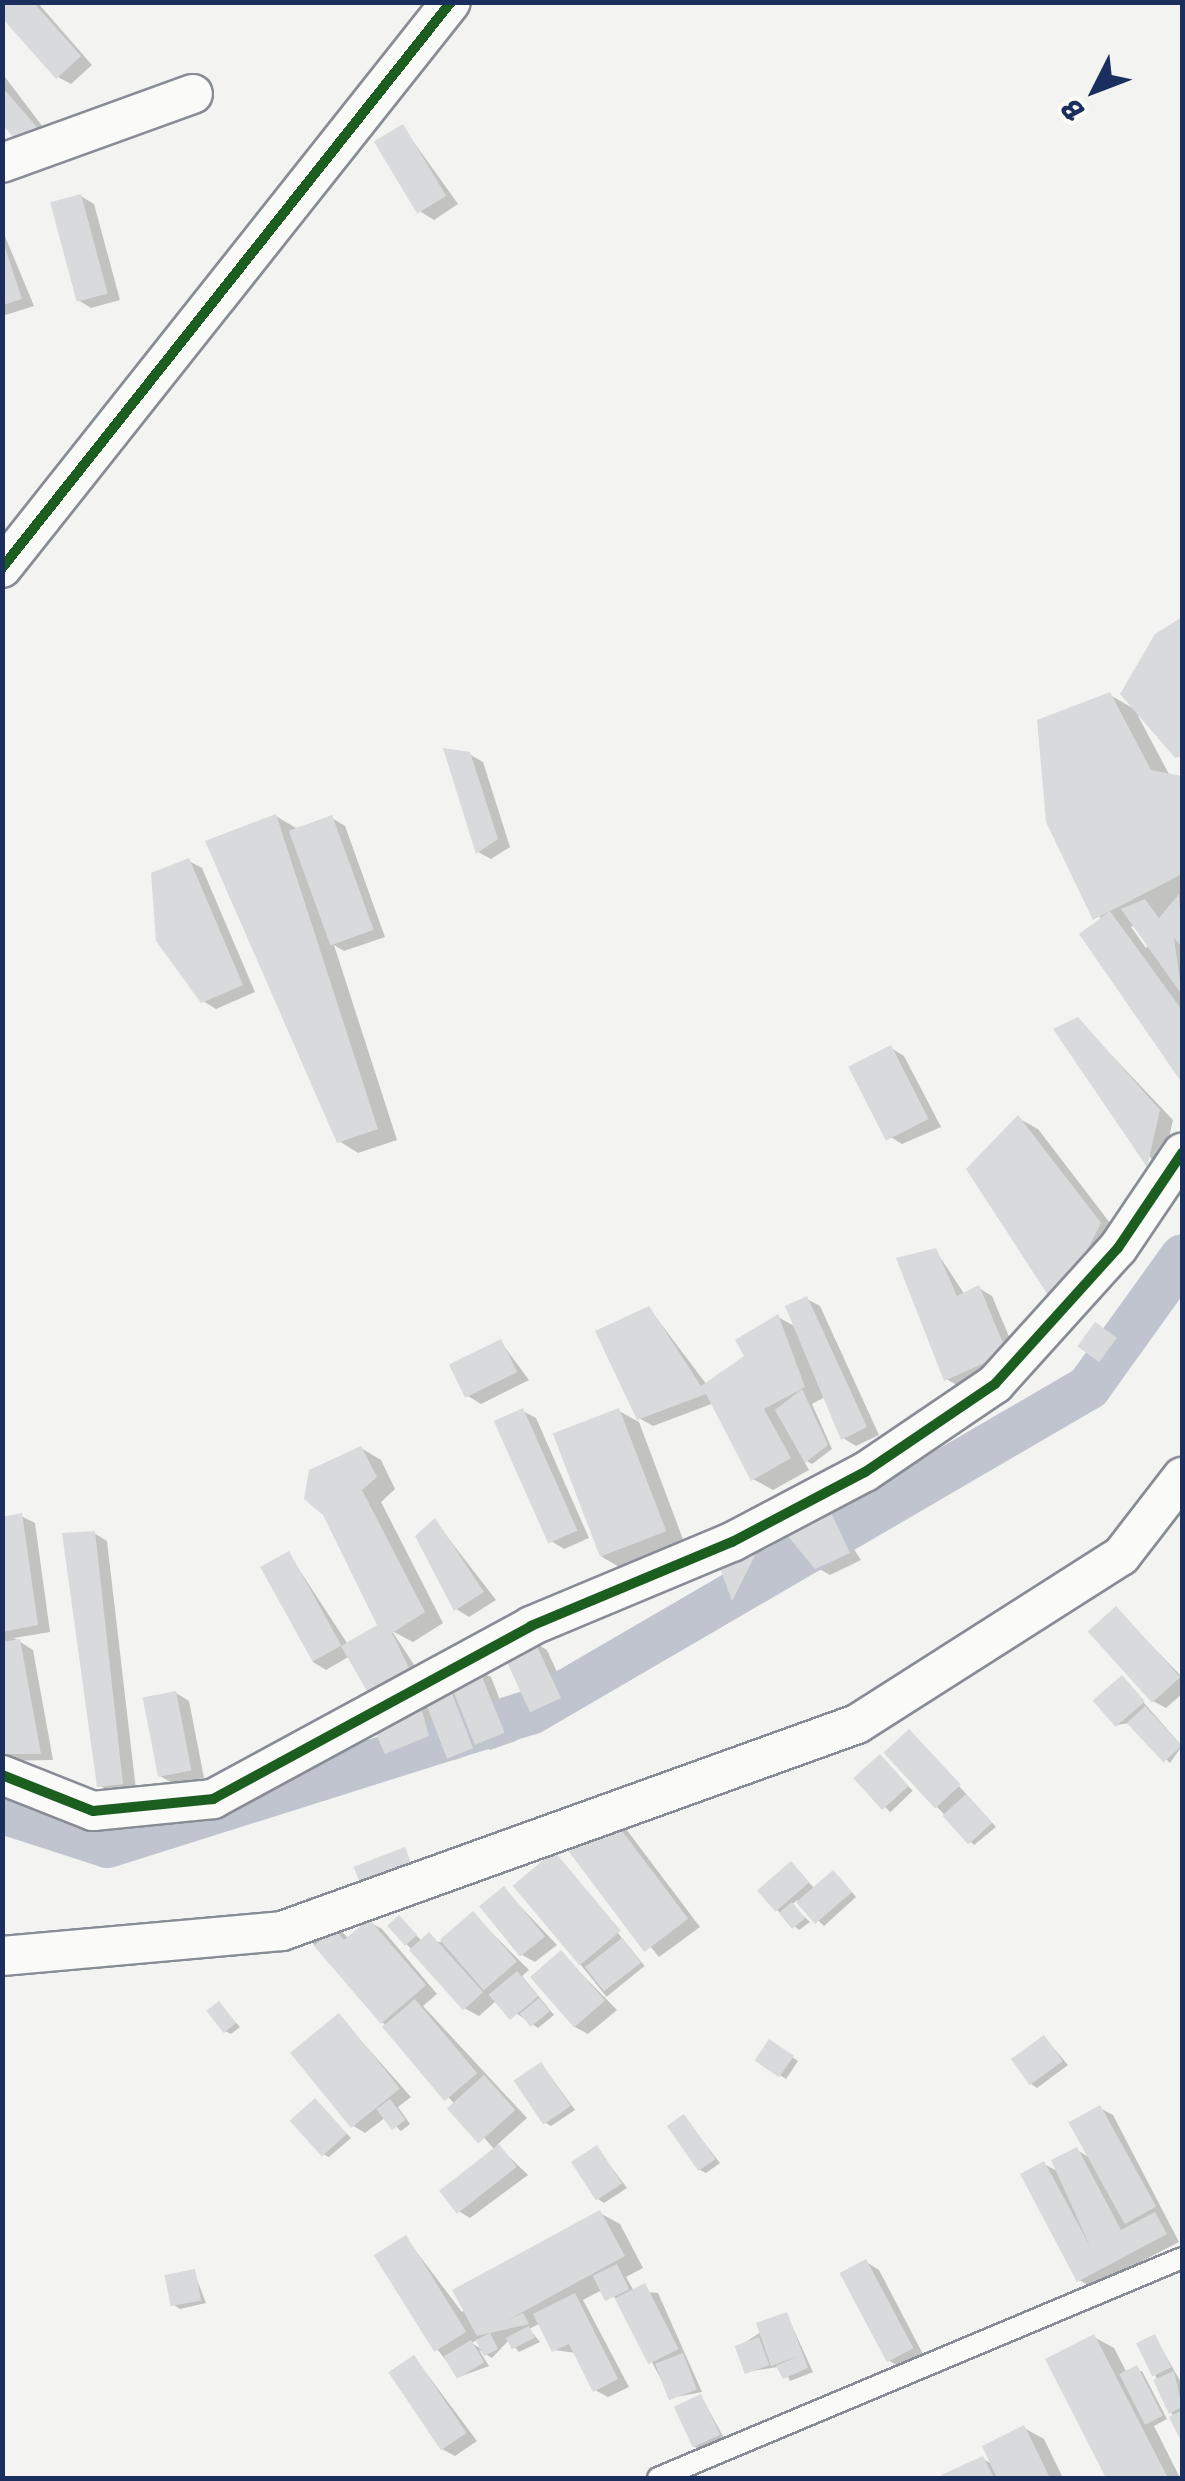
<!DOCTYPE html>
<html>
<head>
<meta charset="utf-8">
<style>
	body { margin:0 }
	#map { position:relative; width:1185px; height:2481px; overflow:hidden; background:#f3f3f2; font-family:Sriracha,sans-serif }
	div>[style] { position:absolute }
	.shadow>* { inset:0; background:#0003; transform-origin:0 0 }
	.canal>* { height:45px; margin:-22.5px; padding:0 22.5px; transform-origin:22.5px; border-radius:22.5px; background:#c0c4ce }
	.building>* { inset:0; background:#d9dadb; transform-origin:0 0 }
	.roads { filter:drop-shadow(2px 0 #888c94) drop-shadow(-2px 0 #888c94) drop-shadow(0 2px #888c94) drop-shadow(0 -2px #888c94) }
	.lane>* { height:20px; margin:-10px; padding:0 10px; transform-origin:10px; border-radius:10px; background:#fafaf8 }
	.street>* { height:38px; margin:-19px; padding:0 19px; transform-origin:19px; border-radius:19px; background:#fafaf8 }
	.cycleway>* { height:10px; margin:-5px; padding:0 5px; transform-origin:5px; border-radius:5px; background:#1b5e20 }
	span { translate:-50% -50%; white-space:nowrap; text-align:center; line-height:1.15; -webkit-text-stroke:10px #fdfcf7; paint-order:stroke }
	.frame { position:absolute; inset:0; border:5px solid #1b2f5e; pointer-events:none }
	.north { position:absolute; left:1045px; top:40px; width:100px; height:100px; -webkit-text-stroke:8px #fdfcf7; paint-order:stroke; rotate:228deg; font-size:28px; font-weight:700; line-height:40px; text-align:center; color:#1b2f5e }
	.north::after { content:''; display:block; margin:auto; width:35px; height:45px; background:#1b2f5e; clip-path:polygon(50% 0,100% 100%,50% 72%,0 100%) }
</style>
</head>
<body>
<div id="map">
	<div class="shadow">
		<i style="clip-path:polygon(2px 2px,37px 2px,92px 65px,71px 84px,58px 77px)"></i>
		<i style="clip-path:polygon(2px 73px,49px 135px,34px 149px,2px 121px)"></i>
		<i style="clip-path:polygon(403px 127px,458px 204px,434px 220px,421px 212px)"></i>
		<i style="clip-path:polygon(81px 196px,94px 204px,120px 300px,91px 308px,78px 300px)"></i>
		<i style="clip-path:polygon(2px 229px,34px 306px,2px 316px)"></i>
		<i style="clip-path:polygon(evenodd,1182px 620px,1182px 759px,1137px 714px,1170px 776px,1182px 779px,1182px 1078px,1082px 934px,1100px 921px,1110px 695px,1136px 710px,1157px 635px,1182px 620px,1135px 925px,1150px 945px,1146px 948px,1131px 927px,1135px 925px)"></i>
		<i style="clip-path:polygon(469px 754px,483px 762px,510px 847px,491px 859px,478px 852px)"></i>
		<i style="clip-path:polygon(276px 816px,296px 828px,332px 818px,345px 826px,385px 937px,344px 951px,334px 945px,397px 1140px,358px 1153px,339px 1141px)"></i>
		<i style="clip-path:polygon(189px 861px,202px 868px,255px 992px,216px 1009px,203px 1001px)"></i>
		<i style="clip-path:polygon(1078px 1020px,1173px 1120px,1161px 1172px,1056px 1030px)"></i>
		<i style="clip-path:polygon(891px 1048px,904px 1056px,941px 1127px,902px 1144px,889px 1136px)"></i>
		<i style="clip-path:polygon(1018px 1118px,1038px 1129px,1120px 1236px,1077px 1318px)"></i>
		<i style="clip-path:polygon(936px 1251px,965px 1295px,979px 1288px,992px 1296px,1019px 1360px,959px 1386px,946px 1379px)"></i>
		<i style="clip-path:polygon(807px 1299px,820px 1306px,879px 1435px,856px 1446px,843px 1438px,825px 1397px,812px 1404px,832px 1449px,812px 1464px,803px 1459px,809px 1470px,773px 1490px,753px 1479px,714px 1403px,653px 1426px,639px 1418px,649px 1308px,707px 1385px,747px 1357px,778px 1317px,796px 1327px)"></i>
		<i style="clip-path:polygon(1101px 1329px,1121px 1343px,1106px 1363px,1081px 1346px)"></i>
		<i style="clip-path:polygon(501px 1342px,529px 1380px,481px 1404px,468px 1396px)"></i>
		<i style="clip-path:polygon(523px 1411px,536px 1418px,589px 1538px,564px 1549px,551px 1541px)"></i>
		<i style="clip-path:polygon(619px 1411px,639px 1422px,684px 1542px,621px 1568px,602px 1557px)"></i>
		<i style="clip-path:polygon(361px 1448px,381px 1460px,395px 1489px,381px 1502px,443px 1623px,413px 1642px,392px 1631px,422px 1677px,383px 1699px,350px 1656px,326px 1670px,313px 1662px,289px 1554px,349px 1646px,390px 1629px,325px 1514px)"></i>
		<i style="clip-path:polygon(826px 1505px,861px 1560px,830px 1575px,816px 1567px)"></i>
		<i style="clip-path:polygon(21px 1516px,35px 1523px,50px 1632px,14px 1638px,33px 1650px,53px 1760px,2px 1761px,2px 1520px)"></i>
		<i style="clip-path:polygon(435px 1521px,496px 1600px,469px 1617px,456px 1609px)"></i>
		<i style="clip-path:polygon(94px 1533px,107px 1541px,136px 1790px,112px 1793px,99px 1785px)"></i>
		<i style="clip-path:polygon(772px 1535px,738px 1602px,721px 1564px)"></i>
		<i style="clip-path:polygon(1116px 1609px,1182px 1677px,1182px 1694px,1166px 1708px,1153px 1701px)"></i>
		<i style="clip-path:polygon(534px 1642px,547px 1650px,572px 1705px,545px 1718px,532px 1710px)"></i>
		<i style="clip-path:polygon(477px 1670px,491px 1677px,516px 1741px,490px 1750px,473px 1741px,477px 1751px,455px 1760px,444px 1742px,400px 1760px,387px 1752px,425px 1694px)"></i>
		<i style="clip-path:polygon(1122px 1678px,1182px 1746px,1170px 1763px,1129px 1723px,1117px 1725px)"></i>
		<i style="clip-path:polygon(176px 1693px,189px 1701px,204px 1778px,174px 1784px,160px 1776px)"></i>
		<i style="clip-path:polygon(910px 1732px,996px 1827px,974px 1845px,937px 1807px)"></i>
		<i style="left:880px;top:1757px;width:47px;height:31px;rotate:46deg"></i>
		<i style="clip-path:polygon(623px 1825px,700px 1927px,659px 1957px,570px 1848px)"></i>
		<i style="left:554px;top:1854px;width:144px;height:49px;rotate:51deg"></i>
		<i style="clip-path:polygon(791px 1864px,815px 1889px,839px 1877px,856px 1897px,824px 1926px,797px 1900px,792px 1905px,810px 1922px,799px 1930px,776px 1909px)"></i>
		<i style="clip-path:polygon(504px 1889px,557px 1945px,535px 1962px,522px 1955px)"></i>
		<i style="clip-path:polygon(309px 1897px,349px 1939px,369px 1922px,382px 1929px,437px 1994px,423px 2006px,527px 2118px,497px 2145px,528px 2175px,470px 2218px,457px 2210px,495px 2150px,289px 1916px)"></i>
		<i style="clip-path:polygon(473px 1914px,529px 1970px,522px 1976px,554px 2015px,538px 2028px,497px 2000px,479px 2016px,466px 2009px,390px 1926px,399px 1918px,422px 1941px,441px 1942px)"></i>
		<i style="clip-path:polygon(561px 1953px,617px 2010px,588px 2034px,575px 2027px)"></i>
		<i style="clip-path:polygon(219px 2004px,240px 2027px,231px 2034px,225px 2031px)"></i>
		<i style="clip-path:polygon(339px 2016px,411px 2097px,398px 2107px,410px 2124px,401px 2131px,386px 2117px,365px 2133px,352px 2125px)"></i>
		<i style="clip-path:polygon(1045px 2038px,1068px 2065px,1037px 2088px,1031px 2084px)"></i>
		<i style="clip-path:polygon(770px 2042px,798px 2061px,786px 2079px,780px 2075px)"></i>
		<i style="clip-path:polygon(542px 2065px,575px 2110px,551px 2126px,546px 2123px)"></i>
		<i style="clip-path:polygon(315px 2101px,351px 2138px,329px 2157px,323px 2154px)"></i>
		<i style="clip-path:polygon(1100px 2108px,1113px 2115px,1179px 2242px,1092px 2287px,1079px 2280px,1044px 2164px,1061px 2173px,1077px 2150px,1090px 2158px)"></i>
		<i style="clip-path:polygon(684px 2117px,720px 2163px,706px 2173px,700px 2170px)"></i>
		<i style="clip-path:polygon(597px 2148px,627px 2188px,604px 2203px,598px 2199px)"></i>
		<i style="clip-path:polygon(evenodd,600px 2213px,620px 2224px,643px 2268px,626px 2277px,634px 2291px,658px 2293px,702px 2392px,671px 2398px,619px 2300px,602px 2290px,583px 2300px,629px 2387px,608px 2397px,595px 2390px,576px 2353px,554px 2350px,541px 2323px,529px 2329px,540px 2342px,519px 2352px,509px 2340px,492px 2358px,479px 2350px,489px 2366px,459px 2377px,437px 2349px,406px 2238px,462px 2312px,600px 2213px,478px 2339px,484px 2351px,472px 2343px,478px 2339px)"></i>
		<i style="clip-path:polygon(866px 2262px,879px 2270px,924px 2356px,901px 2368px,888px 2360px)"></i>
		<i style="clip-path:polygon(194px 2272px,206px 2303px,180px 2309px,174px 2305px)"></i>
		<i style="clip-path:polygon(787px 2315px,813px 2372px,790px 2381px,783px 2366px,746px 2372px,738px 2347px)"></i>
		<i style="clip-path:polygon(1094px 2337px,1114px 2348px,1127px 2373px,1142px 2371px,1167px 2419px,1154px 2426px,1180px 2478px,1109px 2478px,1049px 2360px)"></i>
		<i style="clip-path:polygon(1155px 2337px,1182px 2384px,1182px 2437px,1155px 2375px)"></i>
		<i style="clip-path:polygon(415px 2358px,477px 2441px,455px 2456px,442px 2449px)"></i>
		<i style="clip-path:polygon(701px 2396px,724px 2438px,698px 2449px,692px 2445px)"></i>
		<i style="clip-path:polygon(1024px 2428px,1044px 2439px,1063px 2478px,946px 2478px,983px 2459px,994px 2465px)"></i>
	</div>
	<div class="canal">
		<i style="left:2px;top:1811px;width:110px;rotate:17.9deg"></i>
		<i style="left:107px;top:1845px;width:443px;rotate:-17.5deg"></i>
		<i style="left:530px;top:1712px;width:646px;rotate:-30.22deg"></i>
		<i style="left:1088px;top:1387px;width:161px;rotate:-54.3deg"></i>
	</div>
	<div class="building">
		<i style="clip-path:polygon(2px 2px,33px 2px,81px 56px,56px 79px,2px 18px)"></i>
		<i style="clip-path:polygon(2px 87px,37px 127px,19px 143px,2px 125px)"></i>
		<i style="left:403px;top:124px;width:84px;height:34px;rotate:59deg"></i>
		<i style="left:81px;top:194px;width:103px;height:32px;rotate:75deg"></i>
		<i style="clip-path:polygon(3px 241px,22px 299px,3px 305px)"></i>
		<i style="clip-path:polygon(1182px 617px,1182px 756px,1175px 758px,1120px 694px,1155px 634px)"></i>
		<i style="clip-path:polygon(1110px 692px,1151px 770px,1182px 776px,1182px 874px,1093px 920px,1046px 822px,1037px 720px)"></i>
		<i style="clip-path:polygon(443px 748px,470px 752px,498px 839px,476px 854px)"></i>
		<i style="clip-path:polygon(276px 814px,378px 1129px,337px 1143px,205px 841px)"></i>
		<i style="left:332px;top:815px;width:122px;height:46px;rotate:70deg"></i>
		<i style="clip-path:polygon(189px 858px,243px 985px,201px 1003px,156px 941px,151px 873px)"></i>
		<i style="clip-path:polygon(1179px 894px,1182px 947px,1174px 938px,1182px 995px,1121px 909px,1145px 899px,1159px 918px)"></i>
		<i style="clip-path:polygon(1110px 911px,1182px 1010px,1182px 1083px,1079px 934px)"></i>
		<i style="clip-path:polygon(1078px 1017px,1160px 1110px,1147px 1167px,1053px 1029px)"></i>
		<i style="left:891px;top:1045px;width:83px;height:48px;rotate:63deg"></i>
		<i style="clip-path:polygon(1018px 1115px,1101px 1223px,1057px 1309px,966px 1169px)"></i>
		<i style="clip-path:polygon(936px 1248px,957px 1296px,979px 1285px,1007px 1353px,944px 1381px,896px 1258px)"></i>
		<i style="clip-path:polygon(807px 1296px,867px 1427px,841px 1440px,785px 1306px)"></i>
		<i style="clip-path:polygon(649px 1306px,701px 1386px,744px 1356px,735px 1340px,778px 1314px,805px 1387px,764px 1409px,791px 1458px,751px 1481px,706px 1394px,637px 1420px,595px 1331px)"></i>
		<i style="left:1095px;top:1322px;width:27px;height:30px;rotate:36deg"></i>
		<i style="left:501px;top:1339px;width:37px;height:58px;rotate:64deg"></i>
		<i style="clip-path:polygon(802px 1389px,828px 1445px,805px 1463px,775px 1410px)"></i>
		<i style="left:523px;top:1408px;width:134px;height:32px;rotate:66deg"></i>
		<i style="left:619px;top:1408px;width:132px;height:71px;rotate:69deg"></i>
		<i style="clip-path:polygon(361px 1446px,377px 1477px,362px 1490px,425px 1612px,392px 1633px,410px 1670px,368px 1693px,341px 1646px,377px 1625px,323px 1515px,304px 1499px,309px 1470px)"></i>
		<i style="clip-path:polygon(826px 1502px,850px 1553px,815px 1569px,778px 1524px)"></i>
		<i style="clip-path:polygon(22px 1513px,38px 1625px,2px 1632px,2px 1517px)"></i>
		<i style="clip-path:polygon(435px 1518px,484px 1592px,454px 1611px,415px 1536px)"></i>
		<i style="clip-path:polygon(768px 1530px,732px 1601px,718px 1563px)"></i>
		<i style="clip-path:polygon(95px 1531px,123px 1784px,97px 1787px,62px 1533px)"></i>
		<i style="left:289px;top:1551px;width:108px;height:33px;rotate:61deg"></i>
		<i style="left:1116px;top:1606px;width:96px;height:38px;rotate:48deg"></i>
		<i style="clip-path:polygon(20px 1639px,41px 1754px,2px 1754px,2px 1642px)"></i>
		<i style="left:534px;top:1640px;width:64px;height:34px;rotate:65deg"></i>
		<i style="left:478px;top:1667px;width:71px;height:32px;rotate:68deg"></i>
		<i style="left:1122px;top:1675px;width:35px;height:39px;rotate:49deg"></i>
		<i style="left:448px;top:1683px;width:70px;height:28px;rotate:69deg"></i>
		<i style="left:176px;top:1691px;width:81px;height:34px;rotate:79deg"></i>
		<i style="clip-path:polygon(417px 1693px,429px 1736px,385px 1754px,370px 1721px)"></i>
		<i style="left:1145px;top:1706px;width:54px;height:25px;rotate:47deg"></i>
		<i style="left:909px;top:1729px;width:76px;height:35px;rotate:47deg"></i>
		<i style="left:880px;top:1754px;width:43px;height:36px;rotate:48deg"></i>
		<i style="left:966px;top:1794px;width:39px;height:32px;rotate:48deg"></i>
		<i style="left:610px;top:1815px;width:130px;height:55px;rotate:53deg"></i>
		<i style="left:405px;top:1847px;width:34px;height:55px;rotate:69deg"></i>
		<i style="left:554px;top:1851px;width:104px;height:54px;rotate:50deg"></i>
		<i style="left:791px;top:1861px;width:28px;height:45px;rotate:49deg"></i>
		<i style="left:833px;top:1870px;width:29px;height:49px;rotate:49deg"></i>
		<i style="left:504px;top:1886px;width:65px;height:32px;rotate:51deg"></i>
		<i style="left:792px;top:1902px;width:21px;height:17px;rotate:51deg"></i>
		<i style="left:473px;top:1911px;width:67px;height:44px;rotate:49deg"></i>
		<i style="left:399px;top:1915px;width:27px;height:16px;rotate:48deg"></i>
		<i style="clip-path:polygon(369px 1919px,426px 1985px,381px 2024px,314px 1946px,334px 1928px,344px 1940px)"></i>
		<i style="left:429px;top:1932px;width:81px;height:27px;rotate:48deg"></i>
		<i style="left:622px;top:1938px;width:31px;height:47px;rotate:52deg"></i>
		<i style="left:561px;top:1950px;width:67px;height:41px;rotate:49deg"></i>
		<i style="left:517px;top:1971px;width:33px;height:37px;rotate:50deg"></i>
		<i style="left:539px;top:1998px;width:17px;height:25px;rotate:50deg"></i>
		<i style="left:415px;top:1999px;width:97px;height:43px;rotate:50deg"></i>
		<i style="left:219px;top:2001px;width:28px;height:16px;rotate:52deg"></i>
		<i style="left:339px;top:2013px;width:97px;height:63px;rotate:51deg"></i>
		<i style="left:1044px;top:2035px;width:32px;height:41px;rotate:54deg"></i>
		<i style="left:769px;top:2039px;width:30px;height:26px;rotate:34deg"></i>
		<i style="left:541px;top:2062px;width:53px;height:33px;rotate:56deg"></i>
		<i style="left:484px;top:2075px;width:47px;height:50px;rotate:48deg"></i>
		<i style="left:315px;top:2098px;width:48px;height:34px;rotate:48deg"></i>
		<i style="left:390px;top:2099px;width:26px;height:17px;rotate:53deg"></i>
		<i style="left:1100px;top:2105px;width:116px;height:36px;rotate:61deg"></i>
		<i style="left:684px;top:2114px;width:55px;height:21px;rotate:55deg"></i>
		<i style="left:499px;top:2144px;width:29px;height:76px;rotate:52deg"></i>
		<i style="left:597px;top:2145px;width:46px;height:31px;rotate:57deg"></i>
		<i style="clip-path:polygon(1077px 2147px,1121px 2230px,1155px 2212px,1167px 2234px,1077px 2282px,1020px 2174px,1044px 2161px,1090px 2246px,1051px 2160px)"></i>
		<i style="clip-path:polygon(600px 2210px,625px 2256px,506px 2321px,523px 2313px,529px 2324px,477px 2336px,452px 2290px)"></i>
		<i style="left:406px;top:2235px;width:114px;height:38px;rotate:58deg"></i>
		<i style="left:866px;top:2259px;width:101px;height:30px;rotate:62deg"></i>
		<i style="left:617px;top:2264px;width:28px;height:27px;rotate:64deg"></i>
		<i style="left:195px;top:2269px;width:32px;height:31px;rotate:79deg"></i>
		<i style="left:645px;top:2283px;width:74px;height:34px;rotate:63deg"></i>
		<i style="clip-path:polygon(575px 2293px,618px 2379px,593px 2392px,569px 2344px,552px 2352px,533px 2314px)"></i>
		<i style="clip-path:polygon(787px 2312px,808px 2368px,783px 2379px,776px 2366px,798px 2356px,771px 2366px,756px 2323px)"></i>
		<i style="left:529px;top:2326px;width:13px;height:26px;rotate:63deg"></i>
		<i style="left:490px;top:2333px;width:18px;height:16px;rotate:63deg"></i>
		<i style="clip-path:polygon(1094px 2334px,1168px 2478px,1106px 2478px,1045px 2359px)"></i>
		<i style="left:1155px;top:2334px;width:37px;height:21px;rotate:64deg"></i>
		<i style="left:759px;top:2337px;width:30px;height:26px;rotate:70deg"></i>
		<i style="left:471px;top:2340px;width:26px;height:32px;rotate:59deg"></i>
		<i style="left:683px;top:2353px;width:39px;height:30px;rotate:69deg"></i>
		<i style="left:414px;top:2355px;width:94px;height:31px;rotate:56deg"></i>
		<i style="left:1137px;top:2365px;width:57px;height:20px;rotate:63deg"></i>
		<i style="clip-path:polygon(1174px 2371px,1182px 2407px,1169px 2414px,1153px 2380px)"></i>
		<i style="left:701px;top:2394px;width:45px;height:30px;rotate:65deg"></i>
		<i style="clip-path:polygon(1182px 2410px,1182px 2443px,1169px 2417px)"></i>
		<i style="clip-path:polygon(1024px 2425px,1050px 2478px,997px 2478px,982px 2446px)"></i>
		<i style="clip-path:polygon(983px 2456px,994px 2478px,943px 2478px,941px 2475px)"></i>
	</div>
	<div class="roads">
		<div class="lane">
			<i style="left:658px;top:2478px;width:568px;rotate:-22.77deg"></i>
		</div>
		<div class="street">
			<i style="left:2px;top:163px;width:203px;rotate:-19.9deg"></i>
			<i style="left:2px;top:568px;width:722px;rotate:-51.58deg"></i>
			<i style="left:2px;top:1775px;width:98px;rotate:21.6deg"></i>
			<i style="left:93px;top:1811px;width:121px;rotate:-5.7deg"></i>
			<i style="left:213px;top:1799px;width:362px;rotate:-28.5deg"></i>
			<i style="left:531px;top:1626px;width:218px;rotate:-22.7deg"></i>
			<i style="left:732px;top:1542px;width:150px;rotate:-27.8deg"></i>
			<i style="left:865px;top:1472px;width:157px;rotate:-34.1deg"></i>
			<i style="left:995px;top:1384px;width:183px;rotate:-47.9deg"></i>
			<i style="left:1118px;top:1248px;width:115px;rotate:-56deg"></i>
			<i style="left:2px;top:1956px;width:281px;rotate:-5.1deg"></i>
			<i style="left:282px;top:1931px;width:611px;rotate:-19.8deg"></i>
			<i style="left:857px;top:1724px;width:313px;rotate:-32.5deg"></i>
			<i style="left:1121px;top:1556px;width:100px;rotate:-52.3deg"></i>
		</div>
	</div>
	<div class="cycleway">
		<i style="left:2px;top:568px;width:722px;rotate:-51.58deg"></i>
		<i style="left:2px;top:1775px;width:98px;rotate:21.6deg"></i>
		<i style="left:93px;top:1811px;width:121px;rotate:-5.7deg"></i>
		<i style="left:213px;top:1799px;width:362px;rotate:-28.5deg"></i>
		<i style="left:531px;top:1626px;width:218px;rotate:-22.7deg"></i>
		<i style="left:732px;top:1542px;width:150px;rotate:-27.8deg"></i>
		<i style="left:865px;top:1472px;width:157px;rotate:-34.1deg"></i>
		<i style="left:995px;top:1384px;width:183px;rotate:-47.9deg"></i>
		<i style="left:1118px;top:1248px;width:115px;rotate:-56deg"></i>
	</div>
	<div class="frame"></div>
	<div class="north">B</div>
</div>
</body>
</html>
